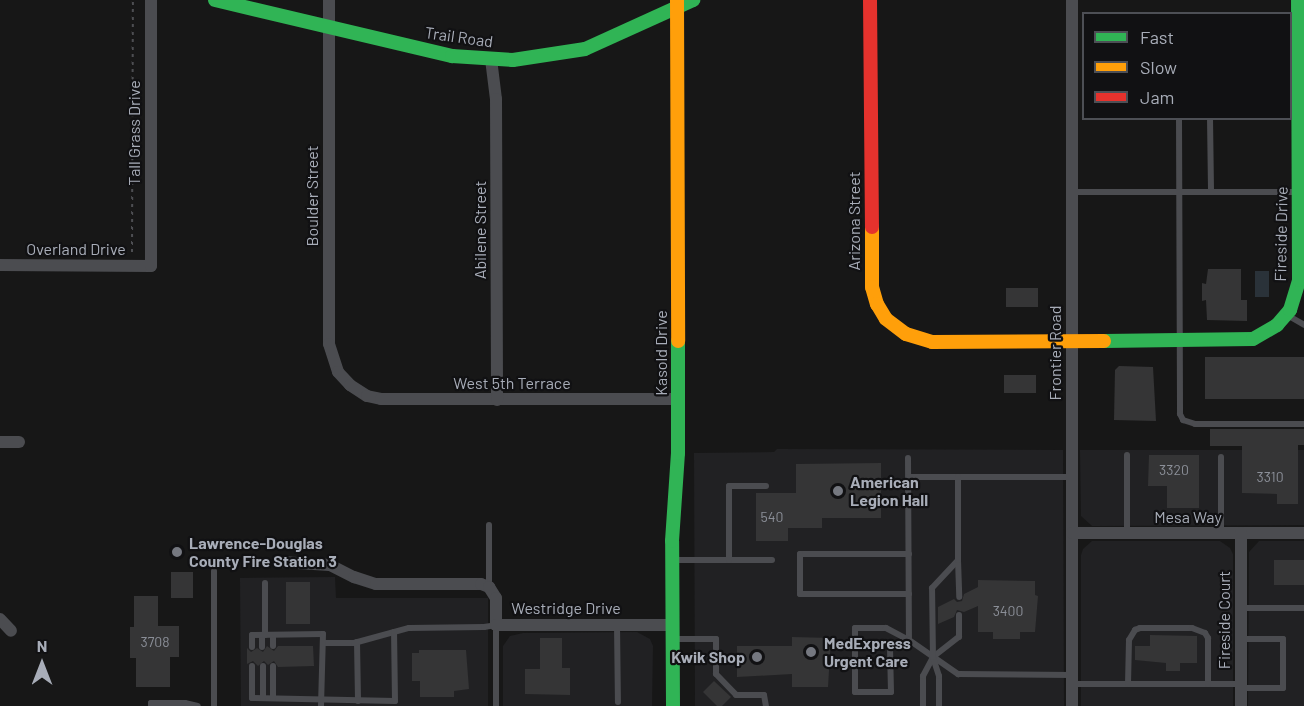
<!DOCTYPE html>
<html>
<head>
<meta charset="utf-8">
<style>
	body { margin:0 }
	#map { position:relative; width:1304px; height:706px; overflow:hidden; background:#171717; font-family:Barlow,sans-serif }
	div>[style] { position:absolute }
	.built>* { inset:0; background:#212123 }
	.water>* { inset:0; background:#2a3239; transform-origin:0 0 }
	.building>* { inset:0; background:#353536; transform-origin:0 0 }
	.path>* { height:2px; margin-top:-1px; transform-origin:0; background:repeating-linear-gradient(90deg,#4d4e52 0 3px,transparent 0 7.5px) }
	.lane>* { height:6px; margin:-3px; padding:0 3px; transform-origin:3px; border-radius:3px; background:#4b4c50 }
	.street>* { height:12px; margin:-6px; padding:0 6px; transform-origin:6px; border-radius:6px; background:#4b4c50 }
	.fast>* { height:14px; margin:-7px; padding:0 7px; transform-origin:7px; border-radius:7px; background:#30b455 }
	.slow>* { height:14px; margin:-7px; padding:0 7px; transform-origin:7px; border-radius:7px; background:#ff9f0a }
	.jam>* { height:14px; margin:-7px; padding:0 7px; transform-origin:7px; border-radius:7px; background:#e5322d }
	.dots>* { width:16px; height:16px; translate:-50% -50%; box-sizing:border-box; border:3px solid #111113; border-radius:50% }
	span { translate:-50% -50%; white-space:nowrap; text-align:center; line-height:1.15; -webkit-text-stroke:4.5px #111113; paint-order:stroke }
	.number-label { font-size:14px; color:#8b8f98 }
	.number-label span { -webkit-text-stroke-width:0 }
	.street-label { font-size:16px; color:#a8adb8 }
	.poi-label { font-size:16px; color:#a8adb8; font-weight:700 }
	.left { translate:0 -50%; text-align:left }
	.right { translate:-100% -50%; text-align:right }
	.legend { position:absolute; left:1082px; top:12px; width:210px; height:108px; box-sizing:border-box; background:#111113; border:2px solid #4d4f55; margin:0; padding:8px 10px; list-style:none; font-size:18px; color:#a8adb8 }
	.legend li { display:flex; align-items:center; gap:12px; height:30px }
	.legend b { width:30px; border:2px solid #4d4f55 }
	.north { position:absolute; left:12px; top:634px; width:60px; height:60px; -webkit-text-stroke:4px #111113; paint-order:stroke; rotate:0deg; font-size:16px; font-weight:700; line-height:24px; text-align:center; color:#a8adb8 }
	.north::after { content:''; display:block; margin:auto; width:21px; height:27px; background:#a8adb8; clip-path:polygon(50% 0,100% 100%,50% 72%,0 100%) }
</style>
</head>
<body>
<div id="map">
	<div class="built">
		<i style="clip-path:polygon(777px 449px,1063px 450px,1064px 706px,695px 706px,694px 453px,774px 452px)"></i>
		<i style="clip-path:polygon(1080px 450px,1304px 450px,1304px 525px,1092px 526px,1081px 516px)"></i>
		<i style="clip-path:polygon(1092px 541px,1220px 541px,1230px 548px,1233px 554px,1233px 706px,1081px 706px,1081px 555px,1083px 549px)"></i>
		<i style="clip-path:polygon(1259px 541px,1304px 541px,1304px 706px,1248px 706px,1249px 552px)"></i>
		<i style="clip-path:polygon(335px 577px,336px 598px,488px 598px,488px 706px,241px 706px,240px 578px)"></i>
		<i style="clip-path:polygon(637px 632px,650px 639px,653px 646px,652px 706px,503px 706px,503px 646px,510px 636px,523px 633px)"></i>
	</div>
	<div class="water">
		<i style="left:1255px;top:271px;width:14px;height:26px"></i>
	</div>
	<div class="building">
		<i style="clip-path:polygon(1208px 269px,1241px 269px,1241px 300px,1247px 300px,1247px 321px,1207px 320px,1206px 300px,1202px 301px,1202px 283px,1206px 284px)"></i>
		<i style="left:1038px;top:288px;width:19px;height:32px;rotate:90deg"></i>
		<i style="left:1205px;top:357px;width:99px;height:42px"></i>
		<i style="clip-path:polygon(1119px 366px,1153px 367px,1156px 421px,1114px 420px,1115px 370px)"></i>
		<i style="left:1004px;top:375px;width:32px;height:18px"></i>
		<i style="clip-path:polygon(1210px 429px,1304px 429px,1304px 445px,1298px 445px,1298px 504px,1277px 504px,1277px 494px,1242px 493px,1242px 446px,1210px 446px)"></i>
		<i style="clip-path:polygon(1149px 455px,1199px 455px,1199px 508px,1167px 508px,1167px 486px,1148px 486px)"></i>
		<i style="clip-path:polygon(881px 463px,881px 518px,822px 518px,822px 528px,788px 528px,788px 541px,756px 541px,756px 493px,796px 493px,796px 464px)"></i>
		<i style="left:1274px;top:560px;width:30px;height:25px"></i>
		<i style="left:171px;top:572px;width:22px;height:26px"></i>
		<i style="clip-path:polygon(978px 580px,1035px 581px,1035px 595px,1038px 596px,1035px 632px,1020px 632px,1020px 639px,993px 639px,993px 632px,978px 632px,978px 606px,964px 612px,957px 610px,954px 617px,938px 624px,938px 607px,954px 599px,957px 602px,962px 601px,964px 594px,978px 587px)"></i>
		<i style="left:286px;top:582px;width:24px;height:42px"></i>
		<i style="clip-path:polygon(134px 596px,158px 596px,158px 626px,179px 626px,179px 657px,170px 657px,170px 687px,136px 687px,136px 658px,130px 658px,130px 627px,134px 627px)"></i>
		<i style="clip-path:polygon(1150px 635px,1197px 636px,1197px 663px,1180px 663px,1180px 671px,1166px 671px,1166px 663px,1135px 660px,1135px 646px,1150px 646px)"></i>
		<i style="clip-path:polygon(792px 637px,831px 638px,828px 687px,792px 687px,792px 674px,737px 677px,737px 646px,792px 646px)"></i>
		<i style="clip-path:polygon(540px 638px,562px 638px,562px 668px,570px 668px,570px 695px,525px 694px,525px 669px,540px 669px)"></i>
		<i style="clip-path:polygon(267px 646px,274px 651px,278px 646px,313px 646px,314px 666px,278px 667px,274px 661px,268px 665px,264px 661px,258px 666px,253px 661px,247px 664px,247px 648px,251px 652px,257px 648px,263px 652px)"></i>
		<i style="clip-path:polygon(419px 650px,466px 650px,469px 689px,454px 691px,454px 697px,420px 697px,420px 681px,412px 681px,412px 653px,419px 653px)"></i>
		<i style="clip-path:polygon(714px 681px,731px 697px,722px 706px,717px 706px,703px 692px)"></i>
	</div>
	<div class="path">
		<i style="left:132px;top:252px;width:252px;rotate:-89.8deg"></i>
	</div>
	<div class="lane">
		<i style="left:1179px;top:118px;width:296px;rotate:89.8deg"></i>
		<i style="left:1180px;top:414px;width:7px;rotate:63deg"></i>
		<i style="left:1183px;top:420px;width:13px;rotate:18deg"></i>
		<i style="left:1195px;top:424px;width:109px"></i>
		<i style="left:1210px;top:118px;width:74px;rotate:89.2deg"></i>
		<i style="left:1072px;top:192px;width:224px"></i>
		<i style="left:1287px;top:315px;width:20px;rotate:30deg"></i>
		<i style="left:1127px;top:455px;width:78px;rotate:90deg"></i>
		<i style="left:1221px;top:457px;width:76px;rotate:90deg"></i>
		<i style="left:908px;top:458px;width:182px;rotate:89.7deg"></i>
		<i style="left:909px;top:640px;width:21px;rotate:157deg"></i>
		<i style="left:890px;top:648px;width:44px;rotate:88.7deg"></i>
		<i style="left:891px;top:692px;width:36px;rotate:180deg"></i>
		<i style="left:855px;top:692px;width:64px;rotate:-90deg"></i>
		<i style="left:855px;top:628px;width:31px"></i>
		<i style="left:886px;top:628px;width:26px;rotate:28deg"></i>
		<i style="left:909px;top:640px;width:60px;rotate:34.8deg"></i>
		<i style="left:958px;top:674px;width:114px;rotate:0.5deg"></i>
		<i style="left:909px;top:477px;width:163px"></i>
		<i style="left:909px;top:554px;width:109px;rotate:180deg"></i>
		<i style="left:800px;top:554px;width:40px;rotate:90deg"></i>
		<i style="left:800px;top:594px;width:109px"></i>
		<i style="left:673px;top:560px;width:99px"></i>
		<i style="left:729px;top:560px;width:74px;rotate:-90deg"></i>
		<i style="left:729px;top:486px;width:37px"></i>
		<i style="left:958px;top:560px;width:37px;rotate:88deg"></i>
		<i style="left:214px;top:571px;width:135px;rotate:90deg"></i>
		<i style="left:265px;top:583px;width:52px;rotate:90deg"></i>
		<i style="left:489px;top:587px;width:62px;rotate:-90deg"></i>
		<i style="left:1241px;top:608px;width:63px"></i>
		<i style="left:617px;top:625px;width:77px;rotate:89.3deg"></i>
		<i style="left:262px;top:635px;width:12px;rotate:90deg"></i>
		<i style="left:273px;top:635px;width:11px;rotate:90deg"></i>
		<i style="left:675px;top:639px;width:41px"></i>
		<i style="left:716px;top:639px;width:35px;rotate:90deg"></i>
		<i style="left:716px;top:674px;width:29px;rotate:46deg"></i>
		<i style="left:736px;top:695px;width:28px"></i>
		<i style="left:764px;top:695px;width:11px;rotate:80deg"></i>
		<i style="left:357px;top:642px;width:59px;rotate:89deg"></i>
		<i style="left:323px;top:643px;width:31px"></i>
		<i style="left:354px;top:643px;width:57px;rotate:-15.3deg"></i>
		<i style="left:409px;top:628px;width:75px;rotate:-0.8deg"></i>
		<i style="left:484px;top:627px;width:12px;rotate:-9deg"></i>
		<i style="left:496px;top:625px;width:81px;rotate:90deg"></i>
		<i style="left:252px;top:647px;width:12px;rotate:-90deg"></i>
		<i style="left:252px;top:635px;width:71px;rotate:-0.8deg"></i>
		<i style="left:323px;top:634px;width:72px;rotate:91.6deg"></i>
		<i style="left:252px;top:666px;width:32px;rotate:90deg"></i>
		<i style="left:252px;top:698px;width:143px;rotate:1.2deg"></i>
		<i style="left:395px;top:701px;width:69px;rotate:-90.8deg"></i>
		<i style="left:263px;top:666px;width:32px;rotate:90deg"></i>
		<i style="left:273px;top:666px;width:32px;rotate:90deg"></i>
		<i style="left:1073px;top:684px;width:168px"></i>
		<i style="left:1128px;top:684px;width:44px;rotate:-88.7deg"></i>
		<i style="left:1129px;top:640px;width:12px;rotate:-59deg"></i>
		<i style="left:1135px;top:630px;width:5px;rotate:-22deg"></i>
		<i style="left:1140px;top:628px;width:52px"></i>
		<i style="left:1192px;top:628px;width:14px;rotate:21deg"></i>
		<i style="left:1205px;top:633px;width:6px;rotate:59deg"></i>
		<i style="left:1208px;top:638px;width:46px;rotate:90deg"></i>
		<i style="left:1241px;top:688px;width:42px"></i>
		<i style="left:1283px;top:688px;width:49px;rotate:-90deg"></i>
		<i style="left:1283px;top:639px;width:42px;rotate:180deg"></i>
		<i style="left:151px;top:706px;width:3px;rotate:-90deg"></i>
		<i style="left:151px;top:703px;width:34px"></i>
		<i style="left:185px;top:703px;width:13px;rotate:13deg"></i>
		<i style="left:923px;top:706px;width:30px;rotate:-90deg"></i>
		<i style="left:923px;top:676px;width:21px;rotate:-62deg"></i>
		<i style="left:933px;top:657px;width:33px;rotate:-38deg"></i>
		<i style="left:959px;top:637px;width:22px;rotate:-90deg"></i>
		<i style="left:939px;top:706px;width:30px;rotate:-90deg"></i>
		<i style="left:939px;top:676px;width:20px;rotate:-108deg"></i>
		<i style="left:933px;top:657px;width:69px;rotate:-90.8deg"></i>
		<i style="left:932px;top:588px;width:38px;rotate:-47deg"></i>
		<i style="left:958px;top:560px;width:83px;rotate:-90deg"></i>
	</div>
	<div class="street">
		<i style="left:329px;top:0;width:344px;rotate:90deg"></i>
		<i style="left:329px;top:344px;width:29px;rotate:72deg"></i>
		<i style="left:338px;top:372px;width:18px;rotate:47deg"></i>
		<i style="left:350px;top:385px;width:20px;rotate:33deg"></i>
		<i style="left:367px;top:396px;width:14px;rotate:12deg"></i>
		<i style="left:381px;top:399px;width:297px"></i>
		<i style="left:1072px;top:0;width:706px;rotate:90deg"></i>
		<i style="left:491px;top:59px;width:40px;rotate:82.9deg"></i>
		<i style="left:496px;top:99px;width:301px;rotate:89.8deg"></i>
		<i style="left:0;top:265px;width:151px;rotate:0.4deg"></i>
		<i style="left:151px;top:266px;width:266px;rotate:-90deg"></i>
		<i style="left:0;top:442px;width:19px"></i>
		<i style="left:1072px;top:533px;width:232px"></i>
		<i style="left:281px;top:562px;width:49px;rotate:3.5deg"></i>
		<i style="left:330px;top:565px;width:27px;rotate:27deg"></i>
		<i style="left:354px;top:577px;width:23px;rotate:18deg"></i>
		<i style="left:376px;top:584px;width:105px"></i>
		<i style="left:481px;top:584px;width:9px;rotate:21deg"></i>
		<i style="left:489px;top:587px;width:13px;rotate:58deg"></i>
		<i style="left:496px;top:598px;width:27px;rotate:90deg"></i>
		<i style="left:496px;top:625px;width:177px"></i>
		<i style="left:0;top:619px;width:16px;rotate:47deg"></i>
		<i style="left:1241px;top:706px;width:173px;rotate:-90deg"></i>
	</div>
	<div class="fast">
		<i style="left:215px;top:0;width:244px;rotate:13.3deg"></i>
		<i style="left:452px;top:56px;width:61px;rotate:3.8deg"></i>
		<i style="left:513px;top:60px;width:73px;rotate:-8.7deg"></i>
		<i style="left:585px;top:49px;width:119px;rotate:-24.4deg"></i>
		<i style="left:1104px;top:341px;width:149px;rotate:-0.8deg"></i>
		<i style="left:1253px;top:339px;width:28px;rotate:-30deg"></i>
		<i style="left:1277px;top:325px;width:20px;rotate:-49deg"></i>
		<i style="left:1290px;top:310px;width:31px;rotate:-73deg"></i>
		<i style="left:1299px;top:280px;width:280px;rotate:-90.2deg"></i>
		<i style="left:673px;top:706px;width:165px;rotate:-90.3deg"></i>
		<i style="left:672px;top:541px;width:88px;rotate:-86.1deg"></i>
		<i style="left:678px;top:453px;width:112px;rotate:-90deg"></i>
	</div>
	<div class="slow">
		<i style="left:677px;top:0;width:341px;rotate:89.8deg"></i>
		<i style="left:872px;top:227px;width:60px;rotate:90deg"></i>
		<i style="left:872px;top:287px;width:18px;rotate:74deg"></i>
		<i style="left:877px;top:304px;width:17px;rotate:59deg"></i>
		<i style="left:886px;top:319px;width:25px;rotate:37deg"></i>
		<i style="left:906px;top:334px;width:27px;rotate:17deg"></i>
		<i style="left:932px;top:342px;width:172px;rotate:-0.3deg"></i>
	</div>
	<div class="jam">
		<i style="left:870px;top:0;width:227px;rotate:89.5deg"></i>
	</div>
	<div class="dots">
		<i style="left:838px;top:491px;background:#757880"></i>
		<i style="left:177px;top:552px;background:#757880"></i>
		<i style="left:811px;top:652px;background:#757880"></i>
		<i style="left:757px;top:657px;background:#757880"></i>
	</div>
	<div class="number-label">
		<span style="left:1174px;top:470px">3320</span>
		<span style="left:1270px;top:477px">3310</span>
		<span style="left:772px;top:517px">540</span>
		<span style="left:1008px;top:611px">3400</span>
		<span style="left:155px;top:642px">3708</span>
	</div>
	<div class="street-label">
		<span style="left:459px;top:37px;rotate:8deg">Trail Road</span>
		<span style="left:134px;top:133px;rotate:-90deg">Tall Grass Drive</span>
		<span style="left:312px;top:196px;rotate:-90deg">Boulder Street</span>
		<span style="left:854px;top:221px;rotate:-90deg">Arizona Street</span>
		<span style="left:480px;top:230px;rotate:-90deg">Abilene Street</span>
		<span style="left:1281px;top:234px;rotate:-89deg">Fireside Drive</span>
		<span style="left:76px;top:249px">Overland Drive</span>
		<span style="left:661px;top:353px;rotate:-90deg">Kasold Drive</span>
		<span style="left:1055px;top:353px;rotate:-90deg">Frontier Road</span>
		<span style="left:512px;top:383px">West 5th Terrace</span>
		<span style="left:1188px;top:517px">Mesa Way</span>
		<span style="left:566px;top:608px">Westridge Drive</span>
		<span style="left:1224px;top:620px;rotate:-90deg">Fireside Court</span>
	</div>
	<div class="poi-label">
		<span class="left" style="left:850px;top:491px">American<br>Legion Hall</span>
		<span class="left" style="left:189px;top:552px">Lawrence-Douglas<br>County Fire Station 3</span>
		<span class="left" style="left:824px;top:652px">MedExpress<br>Urgent Care</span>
		<span class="right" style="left:745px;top:657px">Kwik Shop</span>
	</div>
	<ul class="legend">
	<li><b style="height:8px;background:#30b455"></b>Fast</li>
	<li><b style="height:8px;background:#ff9f0a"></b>Slow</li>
	<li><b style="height:8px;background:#e5322d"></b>Jam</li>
	</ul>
	<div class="north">N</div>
</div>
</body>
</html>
